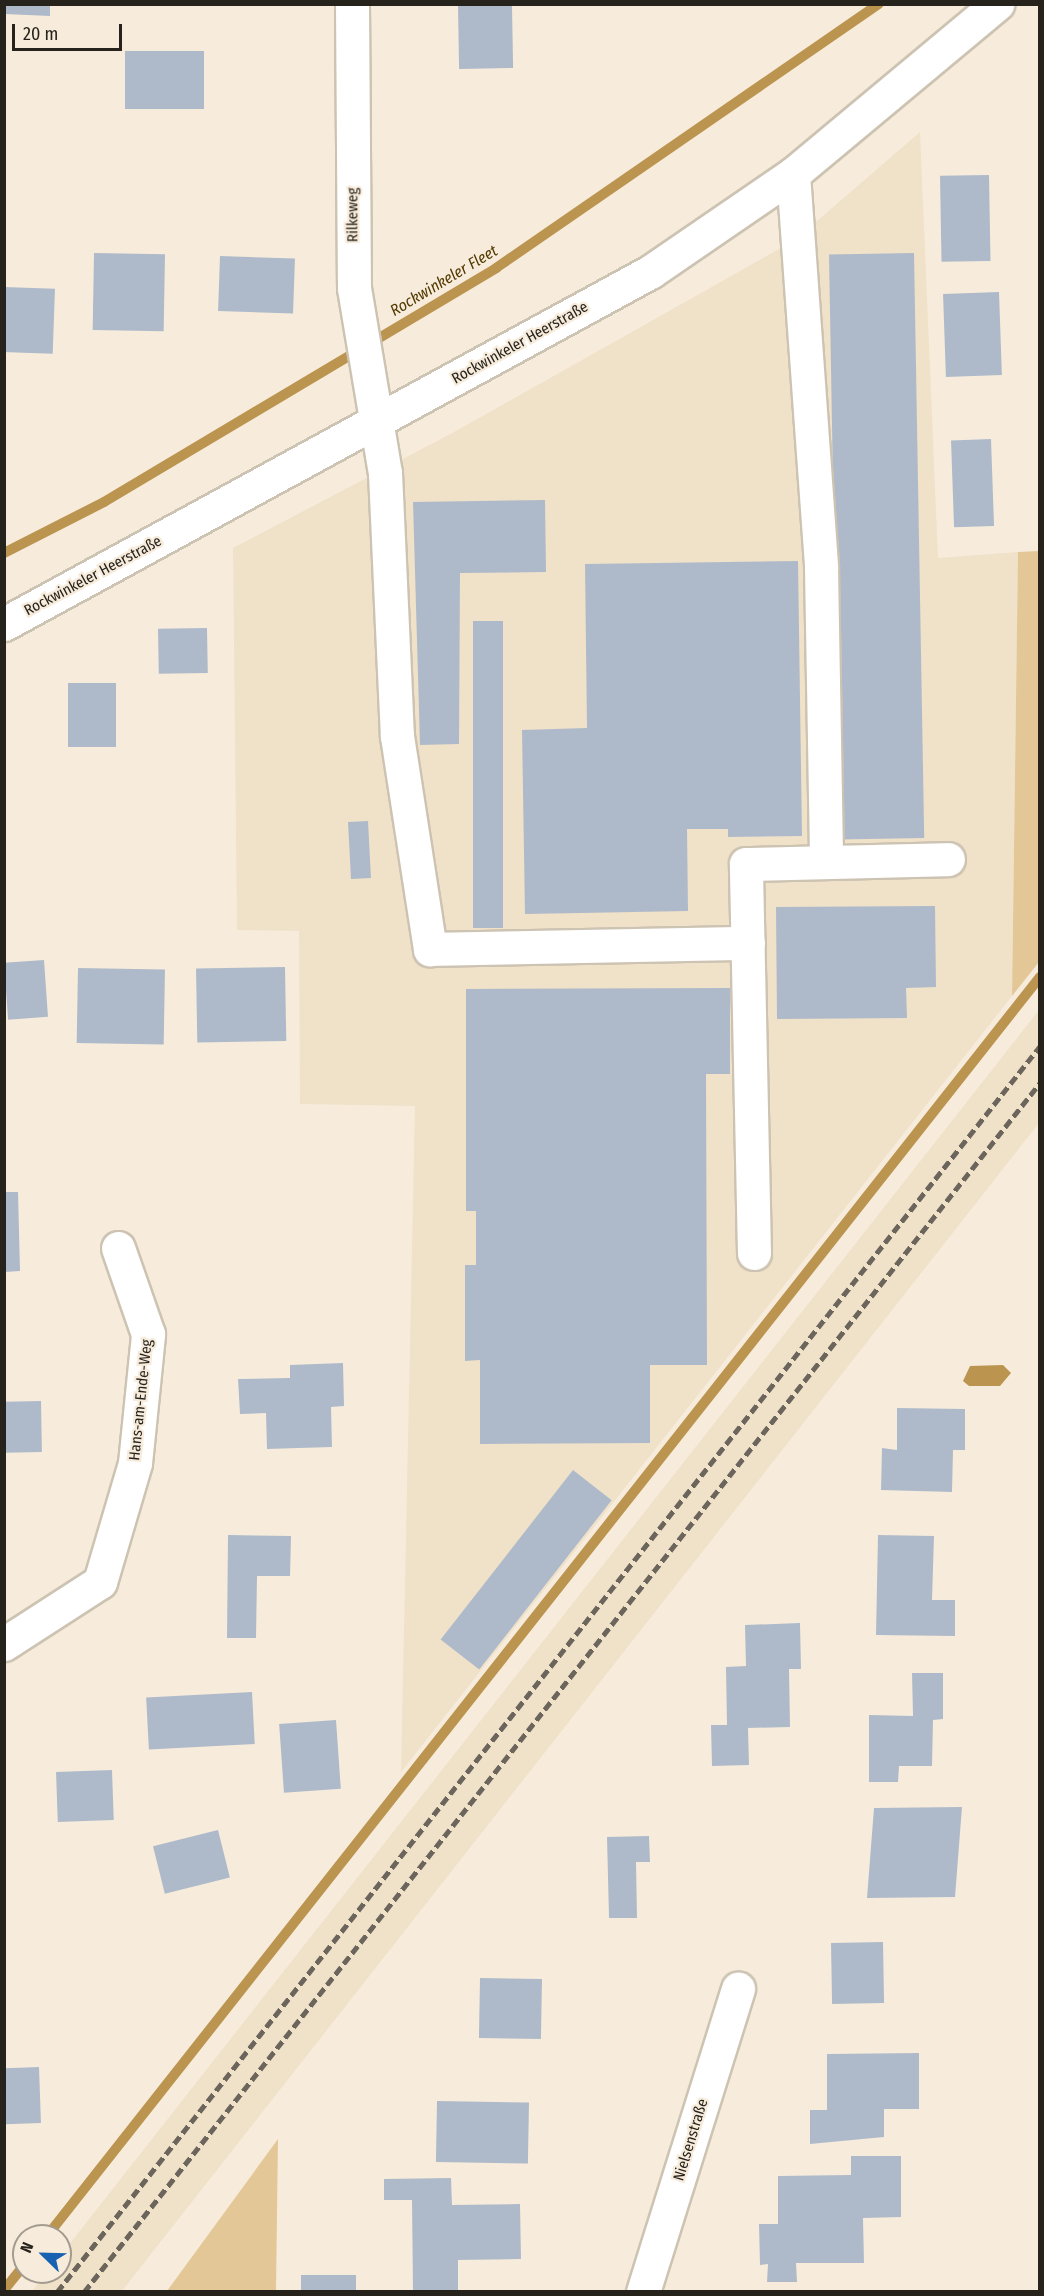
<!DOCTYPE html>
<html>
<head>
<meta charset="utf-8">
<style>
	body { margin:0 }
	#map { position:relative; width:1044px; height:2296px; overflow:hidden; background:#f7ecdb; font-family:"Fira Sans Condensed",sans-serif }
	div>[style] { position:absolute }
	.built>* { inset:0; background:#f0e1c9 }
	.green>* { inset:0; background:#e4c797 }
	.water>* { inset:0; background:#bb9450 }
	.stream>* { height:10px; margin:-5px; padding:0 5px; transform-origin:5px; border-radius:5px; background:#bb9450 }
	.building>* { inset:0; background:#aebaca; transform-origin:0 0 }
	.roads { filter:drop-shadow(2px 0 #cdc3b2) drop-shadow(-2px 0 #cdc3b2) drop-shadow(0 2px #cdc3b2) drop-shadow(0 -2px #cdc3b2) }
	.minor>* { height:33px; margin:-16.5px; padding:0 16.5px; transform-origin:16.5px; border-radius:16.5px; background:#fff }
	.major>* { height:33px; margin:-16.5px; padding:0 16.5px; transform-origin:16.5px; border-radius:16.5px; background:#fff }
	.rail>* { height:4.5px; margin-top:-2.25px; transform-origin:0; background:repeating-linear-gradient(90deg,#6c655c 0 9px,transparent 0 13.5px) }
	span { translate:-50% -50%; white-space:nowrap; text-align:center; line-height:1.15; -webkit-text-stroke:4.5px #f7ecdb; paint-order:stroke }
	.street-label { font-size:15px; color:#26221c }
	.water-label { font-size:16px; color:#533900; font-style:italic }
	.frame { position:absolute; inset:0; border:6px solid #26221c; pointer-events:none }
	.north { position:absolute; left:12px; top:2224px; width:60px; height:60px; box-sizing:border-box; background:#f7ecdb; border:2px solid #a39b8f; border-radius:50%; rotate:293deg; font-size:16px; font-weight:700; line-height:24px; text-align:center; color:#26221c }
	.north::after { content:''; display:block; margin:auto; width:21px; height:27px; background:#1862b1; clip-path:polygon(50% 0,100% 100%,50% 72%,0 100%) }
	.scale { position:absolute; left:12px; top:24px; width:110px; height:27px; box-sizing:border-box; border:3px solid #26221c; border-top:0; padding-left:8px; font-size:18px; line-height:21px; white-space:nowrap; color:#26221c; -webkit-text-stroke:4px #f7ecdb; paint-order:stroke }
</style>
</head>
<body>
<div id="map">
	<div class="built">
		<i style="clip-path:polygon(920px 132px,938px 558px,1018px 552px,1012px 996px,401px 1772px,415px 1106px,300px 1104px,299px 931px,237px 930px,233px 548px,456px 431px,795px 240px)"></i>
		<i style="clip-path:polygon(1039px 1010px,1039px 1123px,122px 2291px,32px 2291px,47px 2272px,60px 2272px,60px 2256px)"></i>
	</div>
	<div class="green">
		<i style="clip-path:polygon(1039px 551px,1039px 962px,1012px 996px,1018px 552px)"></i>
		<i style="clip-path:polygon(278px 2139px,276px 2291px,167px 2291px)"></i>
	</div>
	<div class="water">
		<i style="clip-path:polygon(1003px 1365px,1011px 1373px,1000px 1386px,969px 1386px,963px 1381px,970px 1366px)"></i>
	</div>
	<div class="stream">
		<i style="left:4px;top:553px;width:112px;rotate:-27deg"></i>
		<i style="left:104px;top:502px;width:457px;rotate:-30.8deg"></i>
		<i style="left:496px;top:268px;width:465px;rotate:-34.6deg"></i>
		<i style="left:47px;top:2236px;width:1603px;rotate:-51.74deg"></i>
		<i style="left:4px;top:2290px;width:32px;rotate:-51deg"></i>
	</div>
	<div class="building">
		<i style="clip-path:polygon(4px 4px,50px 4px,50px 16px,4px 14px)"></i>
		<i style="left:512px;top:5px;width:63px;height:54px;rotate:89deg"></i>
		<i style="left:125px;top:51px;width:79px;height:58px"></i>
		<i style="left:989px;top:175px;width:86px;height:49px;rotate:89deg"></i>
		<i style="left:94px;top:253px;width:71px;height:77px;rotate:1deg"></i>
		<i style="left:914px;top:253px;width:585px;height:85px;rotate:89deg"></i>
		<i style="left:220px;top:256px;width:75px;height:55px;rotate:2deg"></i>
		<i style="left:4px;top:287px;width:51px;height:65px;rotate:2deg"></i>
		<i style="left:999px;top:292px;width:83px;height:56px;rotate:88deg"></i>
		<i style="left:991px;top:439px;width:87px;height:40px;rotate:88deg"></i>
		<i style="clip-path:polygon(545px 500px,546px 572px,460px 573px,459px 744px,420px 745px,413px 502px)"></i>
		<i style="clip-path:polygon(798px 561px,802px 836px,728px 837px,728px 829px,687px 829px,688px 911px,525px 914px,522px 730px,587px 728px,585px 564px)"></i>
		<i style="left:473px;top:621px;width:30px;height:307px"></i>
		<i style="left:207px;top:628px;width:45px;height:49px;rotate:89deg"></i>
		<i style="left:68px;top:683px;width:48px;height:64px"></i>
		<i style="left:368px;top:821px;width:57px;height:20px;rotate:87deg"></i>
		<i style="clip-path:polygon(935px 906px,936px 987px,906px 988px,907px 1018px,777px 1019px,776px 907px)"></i>
		<i style="left:44px;top:960px;width:57px;height:40px;rotate:86deg"></i>
		<i style="left:285px;top:967px;width:74px;height:89px;rotate:89deg"></i>
		<i style="left:78px;top:968px;width:87px;height:75px;rotate:1deg"></i>
		<i style="clip-path:polygon(730px 988px,730px 1074px,706px 1074px,707px 1365px,650px 1365px,650px 1443px,480px 1444px,480px 1360px,465px 1361px,465px 1265px,476px 1265px,476px 1211px,466px 1211px,466px 989px)"></i>
		<i style="clip-path:polygon(5px 1192px,18px 1192px,20px 1271px,5px 1272px)"></i>
		<i style="clip-path:polygon(343px 1363px,344px 1406px,331px 1407px,332px 1447px,267px 1449px,266px 1413px,240px 1414px,238px 1379px,290px 1378px,290px 1365px)"></i>
		<i style="left:41px;top:1401px;width:51px;height:37px;rotate:89deg"></i>
		<i style="clip-path:polygon(897px 1408px,965px 1409px,965px 1450px,953px 1450px,952px 1492px,881px 1490px,882px 1448px,897px 1450px)"></i>
		<i style="left:573px;top:1470px;width:49px;height:215px;rotate:38deg"></i>
		<i style="clip-path:polygon(228px 1535px,291px 1536px,290px 1576px,257px 1576px,256px 1638px,227px 1638px)"></i>
		<i style="clip-path:polygon(878px 1535px,934px 1536px,932px 1600px,955px 1600px,955px 1636px,876px 1635px)"></i>
		<i style="clip-path:polygon(800px 1623px,801px 1669px,789px 1669px,790px 1727px,748px 1728px,749px 1765px,712px 1766px,711px 1725px,727px 1725px,726px 1667px,746px 1666px,745px 1625px)"></i>
		<i style="clip-path:polygon(912px 1673px,943px 1673px,943px 1719px,933px 1720px,932px 1766px,899px 1766px,898px 1782px,869px 1782px,869px 1715px,913px 1716px)"></i>
		<i style="left:252px;top:1692px;width:52px;height:106px;rotate:87deg"></i>
		<i style="left:336px;top:1720px;width:69px;height:57px;rotate:86deg"></i>
		<i style="left:112px;top:1770px;width:50px;height:56px;rotate:88deg"></i>
		<i style="clip-path:polygon(962px 1807px,955px 1897px,867px 1898px,874px 1808px)"></i>
		<i style="left:218px;top:1830px;width:49px;height:67px;rotate:76deg"></i>
		<i style="clip-path:polygon(649px 1836px,650px 1862px,636px 1862px,637px 1918px,609px 1918px,607px 1837px)"></i>
		<i style="left:883px;top:1942px;width:61px;height:52px;rotate:89deg"></i>
		<i style="left:480px;top:1978px;width:62px;height:60px;rotate:1deg"></i>
		<i style="clip-path:polygon(919px 2053px,919px 2109px,884px 2109px,884px 2137px,810px 2144px,810px 2110px,827px 2110px,827px 2054px)"></i>
		<i style="left:39px;top:2067px;width:56px;height:35px;rotate:88deg"></i>
		<i style="left:437px;top:2101px;width:92px;height:61px;rotate:1deg"></i>
		<i style="clip-path:polygon(851px 2156px,901px 2156px,901px 2217px,863px 2218px,864px 2263px,796px 2263px,797px 2282px,767px 2282px,768px 2264px,760px 2265px,759px 2224px,778px 2224px,778px 2176px,851px 2175px)"></i>
		<i style="clip-path:polygon(451px 2178px,452px 2205px,520px 2204px,521px 2259px,458px 2260px,458px 2292px,413px 2292px,412px 2200px,384px 2200px,384px 2179px)"></i>
		<i style="left:356px;top:2275px;width:17px;height:55px;rotate:90deg"></i>
	</div>
	<div class="roads">
		<div class="minor">
			<i style="left:352px;top:4px;width:284px;rotate:89.6deg"></i>
			<i style="left:354px;top:288px;width:188px;rotate:80.5deg"></i>
			<i style="left:385px;top:473px;width:263px;rotate:87.4deg"></i>
			<i style="left:397px;top:736px;width:216px;rotate:81.2deg"></i>
			<i style="left:430px;top:949px;width:318px;rotate:-1.1deg"></i>
			<i style="left:793px;top:174px;width:395px;rotate:85.9deg"></i>
			<i style="left:821px;top:568px;width:294px;rotate:89deg"></i>
			<i style="left:754px;top:1253px;width:389px;rotate:-91.2deg"></i>
			<i style="left:746px;top:864px;width:202px;rotate:-1.4deg"></i>
			<i style="left:4px;top:1644px;width:114px;rotate:-32.9deg"></i>
			<i style="left:100px;top:1582px;width:124px;rotate:-73.6deg"></i>
			<i style="left:135px;top:1463px;width:130px;rotate:-84.2deg"></i>
			<i style="left:148px;top:1334px;width:91px;rotate:-109.2deg"></i>
			<i style="left:643px;top:2292px;width:318px;rotate:-72.6deg"></i>
		</div>
		<div class="major">
			<i style="left:4px;top:624px;width:736px;rotate:-28.59deg"></i>
			<i style="left:650px;top:272px;width:173px;rotate:-34.4deg"></i>
			<i style="left:793px;top:174px;width:266px;rotate:-39.8deg"></i>
		</div>
	</div>
	<div class="rail">
		<i style="left:57px;top:2292px;width:1587px;rotate:-51.73deg"></i>
		<i style="left:84px;top:2292px;width:1541px;rotate:-51.67deg"></i>
	</div>
	<div class="street-label">
		<span style="left:353px;top:215px;rotate:-90deg">Rilkeweg</span>
		<span style="left:520px;top:343px;rotate:-29deg">Rockwinkeler Heerstraße</span>
		<span style="left:93px;top:576px;rotate:-28deg">Rockwinkeler Heerstraße</span>
		<span style="left:141px;top:1400px;rotate:-84deg">Hans-am-Ende-Weg</span>
		<span style="left:691px;top:2140px;rotate:-73deg">Nielsenstraße</span>
	</div>
	<div class="water-label">
		<span style="left:444px;top:281px;rotate:-31deg">Rockwinkeler Fleet</span>
	</div>
	<div class="frame"></div>
	<div class="north">N</div>
	<div class="scale">20 m</div>
</div>
</body>
</html>
